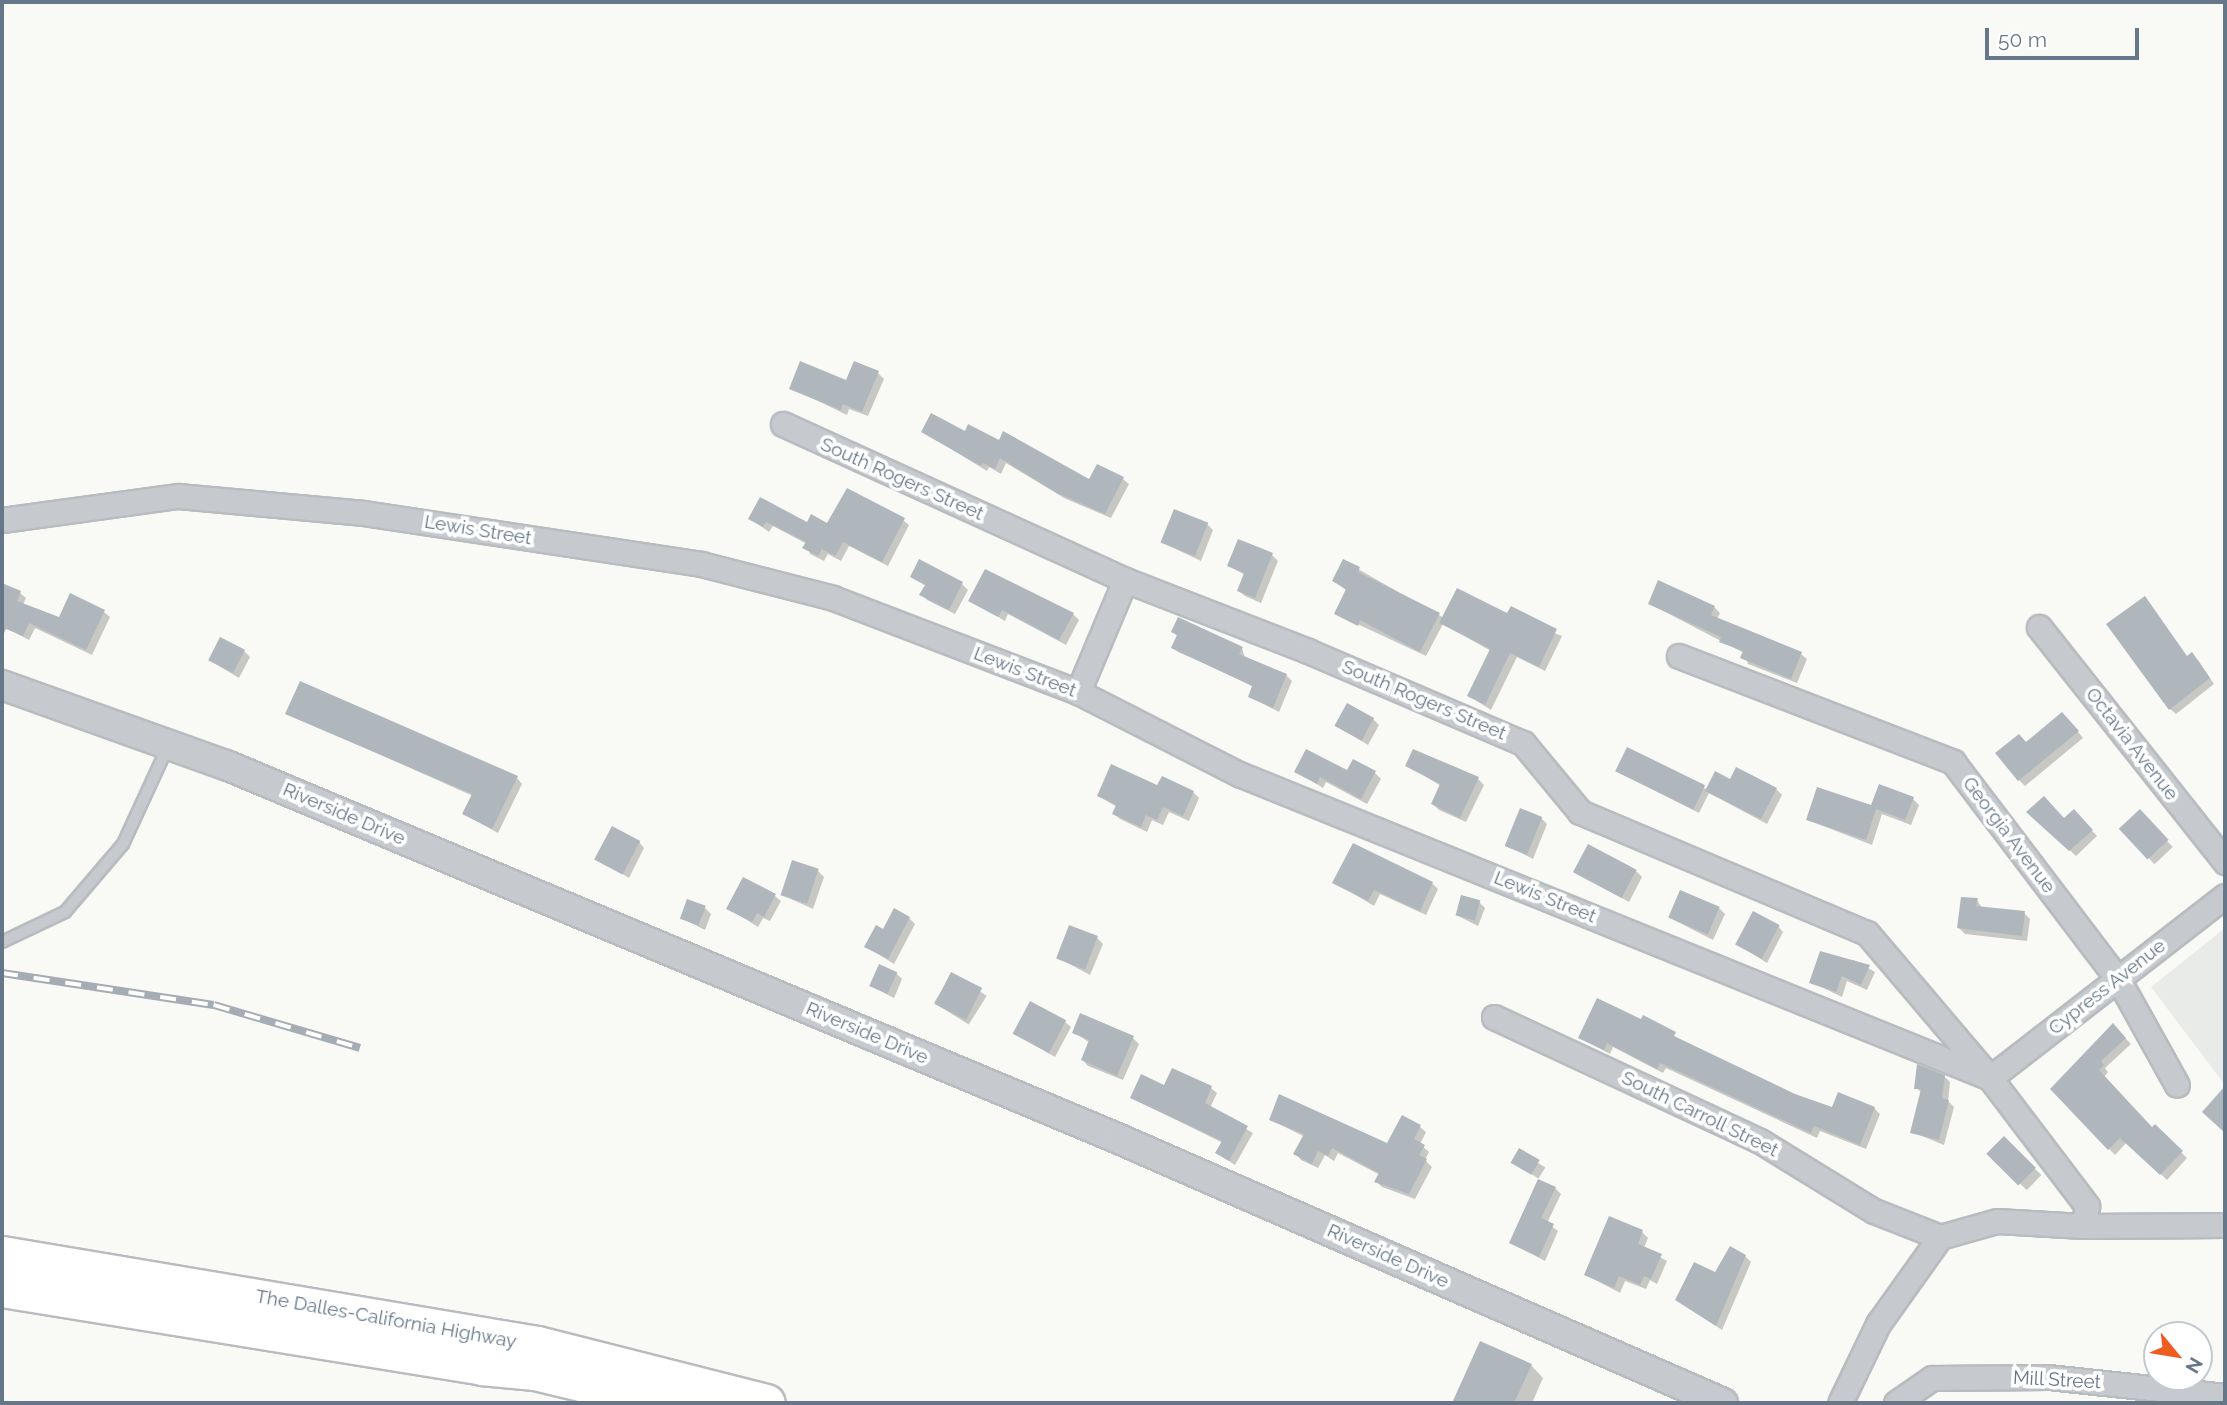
<!DOCTYPE html>
<html>
<head>
<meta charset="utf-8">
<style>
	body { margin:0 }
	#map { position:relative; width:2227px; height:1405px; overflow:hidden; background:#f9f9f6; font-family:Raleway,sans-serif }
	div>[style] { position:absolute }
	.built>* { inset:0; background:#e9ebe9 }
	.shadow>* { inset:0; background:#0003; transform-origin:0 0 }
	.building>* { inset:0; background:#afb7bd; transform-origin:0 0 }
	.roads { filter:drop-shadow(2px 0 #b8bcbf) drop-shadow(-2px 0 #b8bcbf) drop-shadow(0 2px #b8bcbf) drop-shadow(0 -2px #b8bcbf) }
	.service>* { height:10px; margin:-5px; padding:0 5px; transform-origin:5px; border-radius:5px; background:#c6cace }
	.minor>* { height:23px; margin:-11.5px; padding:0 11.5px; transform-origin:11.5px; border-radius:11.5px; background:#c6cace }
	.tertiary>* { height:28px; margin:-14px; padding:0 14px; transform-origin:14px; border-radius:14px; background:#c6cace }
	.trunk>* { height:37px; margin:-18.5px; padding:0 18.5px; transform-origin:18.5px; border-radius:18.5px; background:#fff }
	.rail>* { height:8px; margin-top:-4px; transform-origin:0; background:repeating-linear-gradient(90deg,#fff 0 16px,#a6acb3 0 32px); box-sizing:border-box; border-block:2px solid #a6acb3 }
	span { translate:-50% -50%; white-space:nowrap; text-align:center; line-height:1.15; -webkit-text-stroke:7px #fff; paint-order:stroke }
	.street-label { font-size:19px; color:#667789 }
	.frame { position:absolute; inset:0; border:4px solid #667789; pointer-events:none }
	.north { position:absolute; left:2143px; top:1321px; width:70px; height:70px; box-sizing:border-box; background:#fff; border:2px solid #c2c9d0; border-radius:50%; rotate:120deg; font-size:19px; font-weight:700; line-height:28px; text-align:center; color:#667789 }
	.north::after { content:''; display:block; margin:auto; width:24px; height:32px; background:#ee5d20; clip-path:polygon(50% 0,100% 100%,50% 72%,0 100%) }
	.scale { position:absolute; left:1985px; top:28px; width:154px; height:32px; box-sizing:border-box; border:4px solid #667789; border-top:0; padding-left:9px; font-size:21px; line-height:24px; white-space:nowrap; color:#667789; -webkit-text-stroke:5px #fff; paint-order:stroke }
</style>
</head>
<body>
<div id="map">
	<div class="built">
		<i style="clip-path:polygon(2225px 928px,2225px 1085px,2151px 987px)"></i>
	</div>
	<div class="shadow">
		<i style="clip-path:polygon(878px 373px,884px 379px,868px 416px,849px 409px,847px 415px,791px 388px,847px 383px)"></i>
		<i style="clip-path:polygon(923px 432px,965px 433px,999px 442px,1090px 481px,1123px 479px,1129px 484px,1111px 518px,1064px 498px,1006px 463px,1001px 474px,989px 467px,987px 471px)"></i>
		<i style="clip-path:polygon(751px 519px,827px 525px,903px 520px,909px 525px,888px 566px,849px 546px,841px 561px,828px 554px,824px 561px,810px 554px,807px 544px,773px 526px,769px 532px)"></i>
		<i style="clip-path:polygon(1207px 524px,1213px 530px,1201px 561px,1163px 543px)"></i>
		<i style="clip-path:polygon(1272px 555px,1278px 561px,1261px 603px,1245px 596px,1239px 591px,1245px 575px,1229px 566px)"></i>
		<i style="clip-path:polygon(1344px 561px,1444px 618px,1508px 615px,1562px 636px,1545px 671px,1517px 657px,1491px 710px,1469px 696px,1491px 651px,1443px 624px,1426px 656px,1336px 614px,1347px 591px,1334px 581px)"></i>
		<i style="clip-path:polygon(912px 576px,962px 584px,968px 590px,955px 614px,927px 600px,922px 594px,926px 586px)"></i>
		<i style="clip-path:polygon(2px 585px,20px 593px,26px 598px,23px 605px,59px 619px,104px 612px,110px 617px,92px 655px,35px 628px,29px 640px,2px 626px)"></i>
		<i style="clip-path:polygon(970px 600px,1073px 614px,1079px 620px,1066px 645px,1008px 614px,1005px 621px)"></i>
		<i style="clip-path:polygon(1650px 604px,1714px 607px,1720px 613px,1717px 619px,1801px 654px,1807px 659px,1797px 683px,1748px 664px,1744px 653px)"></i>
		<i style="clip-path:polygon(1173px 632px,1242px 648px,1245px 658px,1286px 675px,1292px 681px,1279px 712px,1250px 697px,1261px 688px,1178px 652px,1173px 647px,1179px 637px)"></i>
		<i style="clip-path:polygon(244px 651px,250px 657px,239px 678px,209px 660px)"></i>
		<i style="clip-path:polygon(2188px 657px,2198px 660px,2214px 684px,2176px 714px,2170px 709px)"></i>
		<i style="clip-path:polygon(287px 713px,517px 778px,522px 784px,498px 833px,464px 814px,473px 796px)"></i>
		<i style="clip-path:polygon(1373px 719px,1379px 725px,1368px 745px,1336px 725px)"></i>
		<i style="clip-path:polygon(2068px 720px,2083px 738px,2025px 786px,2019px 780px,2026px 744px)"></i>
		<i style="clip-path:polygon(1407px 765px,1478px 779px,1484px 785px,1466px 822px,1439px 810px,1433px 804px,1441px 786px)"></i>
		<i style="clip-path:polygon(1296px 771px,1375px 773px,1381px 779px,1367px 804px,1326px 782px,1323px 788px)"></i>
		<i style="clip-path:polygon(1616px 771px,1707px 789px,1731px 781px,1776px 789px,1782px 795px,1767px 824px,1709px 793px,1699px 813px)"></i>
		<i style="clip-path:polygon(1158px 787px,1193px 792px,1199px 798px,1189px 821px,1169px 812px,1163px 825px,1152px 820px,1147px 832px,1120px 819px,1114px 813px,1117px 807px,1099px 796px)"></i>
		<i style="clip-path:polygon(1913px 799px,1919px 805px,1911px 825px,1882px 814px,1872px 845px,1808px 820px)"></i>
		<i style="clip-path:polygon(2029px 812px,2064px 821px,2074px 812px,2097px 836px,2076px 856px)"></i>
		<i style="left:2140px;top:812px;width:48px;height:25px;rotate:47deg"></i>
		<i style="clip-path:polygon(1541px 818px,1547px 824px,1533px 859px,1507px 845px)"></i>
		<i style="clip-path:polygon(639px 842px,644px 848px,629px 878px,597px 859px)"></i>
		<i style="clip-path:polygon(818px 871px,824px 877px,813px 909px,782px 895px)"></i>
		<i style="clip-path:polygon(1636px 871px,1642px 877px,1629px 902px,1575px 872px)"></i>
		<i style="clip-path:polygon(1334px 882px,1432px 883px,1438px 889px,1426px 915px,1380px 894px,1374px 906px)"></i>
		<i style="clip-path:polygon(775px 896px,781px 901px,770px 921px,763px 918px,758px 927px,728px 908px)"></i>
		<i style="clip-path:polygon(1977px 900px,1982px 908px,2024px 913px,2030px 919px,2027px 941px,1965px 934px,1959px 928px)"></i>
		<i style="clip-path:polygon(1479px 902px,1485px 908px,1478px 926px,1456px 915px)"></i>
		<i style="clip-path:polygon(705px 908px,711px 914px,705px 930px,681px 918px)"></i>
		<i style="clip-path:polygon(1719px 908px,1725px 914px,1713px 940px,1670px 918px)"></i>
		<i style="clip-path:polygon(909px 918px,915px 924px,894px 964px,867px 947px,884px 931px)"></i>
		<i style="clip-path:polygon(1778px 926px,1783px 932px,1767px 963px,1737px 944px)"></i>
		<i style="clip-path:polygon(1097px 938px,1103px 944px,1090px 975px,1058px 958px)"></i>
		<i style="clip-path:polygon(1854px 960px,1875px 972px,1867px 990px,1847px 981px,1842px 997px,1811px 982px)"></i>
		<i style="clip-path:polygon(896px 973px,902px 979px,894px 998px,871px 986px)"></i>
		<i style="left:952px;top:974px;width:41px;height:34px;rotate:32deg"></i>
		<i style="clip-path:polygon(1642px 1021px,1794px 1096px,1833px 1110px,1874px 1108px,1880px 1114px,1866px 1149px,1820px 1131px,1817px 1138px,1666px 1068px,1663px 1073px,1613px 1047px,1610px 1054px,1580px 1038px)"></i>
		<i style="clip-path:polygon(1065px 1022px,1071px 1027px,1055px 1057px,1014px 1033px)"></i>
		<i style="clip-path:polygon(2113px 1025px,2131px 1044px,2105px 1068px,2108px 1072px,2104px 1077px,2152px 1129px,2155px 1127px,2187px 1158px,2167px 1180px,2127px 1142px,2115px 1155px,2052px 1089px)"></i>
		<i style="clip-path:polygon(1074px 1032px,1133px 1038px,1139px 1044px,1123px 1080px,1088px 1066px,1083px 1060px,1090px 1043px)"></i>
		<i style="clip-path:polygon(1173px 1070px,1211px 1088px,1217px 1093px,1210px 1108px,1253px 1133px,1235px 1165px,1217px 1153px,1223px 1143px,1132px 1098px,1165px 1087px)"></i>
		<i style="clip-path:polygon(1944px 1076px,1950px 1082px,1948px 1101px,1954px 1107px,1944px 1145px,1912px 1132px,1922px 1093px,1916px 1088px)"></i>
		<i style="clip-path:polygon(1271px 1120px,1388px 1146px,1420px 1127px,1426px 1132px,1420px 1144px,1429px 1152px,1425px 1160px,1432px 1167px,1415px 1199px,1382px 1187px,1376px 1181px,1380px 1175px,1338px 1153px,1334px 1161px,1325px 1155px,1318px 1168px,1301px 1160px,1296px 1154px,1305px 1137px)"></i>
		<i style="left:2004px;top:1139px;width:52px;height:21px;rotate:44deg"></i>
		<i style="left:1519px;top:1151px;width:31px;height:13px;rotate:32deg"></i>
		<i style="clip-path:polygon(1555px 1188px,1561px 1194px,1547px 1223px,1558px 1231px,1545px 1261px,1511px 1243px)"></i>
		<i style="clip-path:polygon(1610px 1218px,1642px 1232px,1648px 1238px,1644px 1248px,1667px 1261px,1657px 1284px,1650px 1280px,1646px 1289px,1625px 1281px,1620px 1293px,1586px 1275px)"></i>
		<i style="clip-path:polygon(1745px 1256px,1751px 1262px,1722px 1330px,1677px 1300px)"></i>
		<i style="clip-path:polygon(1481px 1343px,1531px 1365px,1543px 1378px,1532px 1403px,1454px 1403px)"></i>
	</div>
	<div class="building">
		<i style="clip-path:polygon(800px 361px,846px 380px,854px 361px,879px 371px,862px 412px,843px 404px,841px 410px,789px 389px)"></i>
		<i style="clip-path:polygon(931px 413px,965px 431px,968px 424px,999px 440px,1003px 431px,1089px 479px,1097px 464px,1124px 477px,1105px 514px,1057px 493px,1000px 458px,995px 469px,983px 463px,981px 466px,921px 432px)"></i>
		<i style="clip-path:polygon(847px 488px,905px 518px,882px 562px,843px 542px,835px 556px,822px 549px,818px 556px,802px 548px,806px 542px,766px 522px,763px 527px,748px 519px,760px 497px,807px 522px,811px 514px,827px 523px)"></i>
		<i style="left:1174px;top:509px;width:37px;height:36px;rotate:22deg"></i>
		<i style="clip-path:polygon(1238px 539px,1273px 553px,1255px 598px,1237px 591px,1244px 573px,1227px 566px)"></i>
		<i style="clip-path:polygon(919px 559px,963px 582px,949px 610px,919px 595px,925px 585px,910px 577px)"></i>
		<i style="clip-path:polygon(1343px 559px,1360px 567px,1358px 572px,1440px 613px,1420px 652px,1360px 620px,1358px 626px,1334px 614px,1346px 589px,1332px 581px)"></i>
		<i style="clip-path:polygon(985px 569px,1074px 613px,1059px 640px,1002px 610px,998px 617px,968px 601px)"></i>
		<i style="clip-path:polygon(1658px 580px,1715px 606px,1711px 615px,1802px 652px,1791px 679px,1740px 658px,1743px 651px,1719px 642px,1721px 637px,1648px 604px)"></i>
		<i style="clip-path:polygon(2px 583px,21px 591px,17px 601px,59px 617px,70px 593px,105px 610px,86px 650px,29px 623px,23px 636px,6px 629px,2px 637px)"></i>
		<i style="clip-path:polygon(1457px 588px,1507px 613px,1511px 606px,1557px 629px,1539px 667px,1510px 653px,1485px 705px,1467px 696px,1490px 649px,1439px 623px)"></i>
		<i style="clip-path:polygon(2145px 596px,2187px 656px,2192px 652px,2210px 678px,2169px 710px,2106px 624px)"></i>
		<i style="clip-path:polygon(1178px 617px,1243px 647px,1239px 654px,1287px 674px,1273px 708px,1248px 697px,1252px 686px,1171px 648px,1177px 635px,1171px 632px)"></i>
		<i style="left:220px;top:637px;width:28px;height:26px;rotate:27deg"></i>
		<i style="clip-path:polygon(300px 681px,518px 776px,492px 829px,462px 814px,472px 794px,285px 714px)"></i>
		<i style="left:1347px;top:703px;width:31px;height:26px;rotate:29deg"></i>
		<i style="clip-path:polygon(2062px 712px,2079px 731px,2018px 781px,1995px 753px,2019px 734px,2026px 742px)"></i>
		<i style="left:1627px;top:747px;width:87px;height:27px;rotate:26deg"></i>
		<i style="clip-path:polygon(1306px 749px,1347px 770px,1353px 759px,1376px 771px,1361px 799px,1320px 777px,1317px 784px,1294px 772px)"></i>
		<i style="clip-path:polygon(1413px 749px,1479px 777px,1460px 818px,1431px 804px,1440px 784px,1405px 766px)"></i>
		<i style="clip-path:polygon(1111px 764px,1157px 785px,1162px 776px,1194px 791px,1183px 816px,1163px 807px,1157px 820px,1146px 815px,1141px 827px,1112px 814px,1116px 805px,1097px 796px)"></i>
		<i style="clip-path:polygon(1736px 767px,1777px 788px,1761px 819px,1705px 791px,1715px 771px,1730px 779px)"></i>
		<i style="clip-path:polygon(1879px 784px,1914px 797px,1905px 820px,1876px 809px,1866px 840px,1806px 820px,1817px 787px,1871px 805px)"></i>
		<i style="clip-path:polygon(2044px 796px,2064px 818px,2074px 809px,2093px 830px,2069px 851px,2026px 812px)"></i>
		<i style="left:1520px;top:808px;width:24px;height:41px;rotate:22deg"></i>
		<i style="left:2140px;top:809px;width:42px;height:29px;rotate:47deg"></i>
		<i style="left:612px;top:826px;width:32px;height:38px;rotate:28deg"></i>
		<i style="clip-path:polygon(1353px 843px,1433px 882px,1420px 911px,1374px 890px,1368px 901px,1332px 883px)"></i>
		<i style="left:1588px;top:844px;width:55px;height:32px;rotate:28deg"></i>
		<i style="left:792px;top:860px;width:28px;height:37px;rotate:18deg"></i>
		<i style="clip-path:polygon(743px 877px,776px 894px,764px 917px,757px 913px,752px 922px,726px 909px)"></i>
		<i style="left:1680px;top:890px;width:43px;height:30px;rotate:23deg"></i>
		<i style="left:1461px;top:895px;width:20px;height:21px;rotate:15deg"></i>
		<i style="clip-path:polygon(1961px 897px,1978px 898px,1976px 906px,2025px 911px,2022px 936px,1957px 928px)"></i>
		<i style="left:687px;top:899px;width:20px;height:21px;rotate:20deg"></i>
		<i style="clip-path:polygon(894px 908px,910px 917px,888px 959px,864px 947px,876px 925px,883px 929px)"></i>
		<i style="left:1753px;top:911px;width:30px;height:38px;rotate:28deg"></i>
		<i style="left:1069px;top:925px;width:31px;height:36px;rotate:21deg"></i>
		<i style="clip-path:polygon(1820px 951px,1870px 965px,1861px 985px,1842px 976px,1836px 992px,1809px 983px)"></i>
		<i style="left:879px;top:964px;width:20px;height:24px;rotate:24deg"></i>
		<i style="left:951px;top:972px;width:35px;height:36px;rotate:27deg"></i>
		<i style="clip-path:polygon(1597px 998px,1641px 1019px,1643px 1015px,1676px 1032px,1674px 1036px,1795px 1094px,1832px 1107px,1838px 1092px,1875px 1107px,1860px 1145px,1814px 1126px,1811px 1133px,1660px 1063px,1657px 1069px,1607px 1043px,1604px 1050px,1578px 1038px)"></i>
		<i style="left:1030px;top:1001px;width:41px;height:37px;rotate:28deg"></i>
		<i style="clip-path:polygon(1080px 1013px,1134px 1036px,1117px 1076px,1081px 1060px,1089px 1040px,1072px 1033px)"></i>
		<i style="clip-path:polygon(2113px 1023px,2126px 1038px,2101px 1061px,2104px 1065px,2099px 1070px,2152px 1127px,2155px 1124px,2183px 1151px,2160px 1175px,2120px 1138px,2108px 1150px,2050px 1089px)"></i>
		<i style="clip-path:polygon(1917px 1064px,1945px 1075px,1942px 1098px,1949px 1100px,1939px 1140px,1910px 1133px,1921px 1089px,1914px 1089px)"></i>
		<i style="clip-path:polygon(1172px 1068px,1212px 1086px,1205px 1103px,1248px 1126px,1229px 1161px,1215px 1153px,1222px 1141px,1130px 1098px,1141px 1074px,1164px 1085px)"></i>
		<i style="clip-path:polygon(2225px 1086px,2225px 1133px,2202px 1112px)"></i>
		<i style="clip-path:polygon(1279px 1094px,1387px 1143px,1402px 1115px,1421px 1125px,1414px 1139px,1425px 1145px,1419px 1155px,1427px 1159px,1409px 1194px,1374px 1182px,1379px 1173px,1332px 1148px,1328px 1156px,1318px 1151px,1312px 1164px,1293px 1154px,1304px 1134px,1269px 1120px)"></i>
		<i style="left:2004px;top:1136px;width:45px;height:25px;rotate:45deg"></i>
		<i style="left:1519px;top:1148px;width:24px;height:17px;rotate:30deg"></i>
		<i style="clip-path:polygon(1538px 1179px,1556px 1187px,1541px 1218px,1554px 1224px,1539px 1257px,1509px 1243px)"></i>
		<i style="clip-path:polygon(1609px 1216px,1643px 1230px,1638px 1244px,1662px 1254px,1651px 1279px,1644px 1276px,1640px 1285px,1619px 1276px,1614px 1288px,1584px 1275px)"></i>
		<i style="clip-path:polygon(1730px 1246px,1746px 1255px,1716px 1326px,1675px 1300px,1694px 1262px,1715px 1272px)"></i>
		<i style="clip-path:polygon(1480px 1341px,1532px 1364px,1514px 1403px,1452px 1403px)"></i>
	</div>
	<div class="roads">
		<div class="service">
			<i style="left:2px;top:942px;width:70px;rotate:-25.5deg"></i>
			<i style="left:65px;top:912px;width:89px;rotate:-49.5deg"></i>
			<i style="left:123px;top:844px;width:108px;rotate:-65.3deg"></i>
		</div>
		<div class="minor">
			<i style="left:783px;top:424px;width:376px;rotate:24.5deg"></i>
			<i style="left:1125px;top:580px;width:196px;rotate:21.2deg"></i>
			<i style="left:1308px;top:651px;width:234px;rotate:23.2deg"></i>
			<i style="left:1523px;top:743px;width:89px;rotate:50.4deg"></i>
			<i style="left:1580px;top:812px;width:311px;rotate:22.9deg"></i>
			<i style="left:1867px;top:933px;width:190px;rotate:49.7deg"></i>
			<i style="left:1990px;top:1078px;width:161px;rotate:52.8deg"></i>
			<i style="left:2087px;top:1206px;width:20px;rotate:101deg"></i>
			<i style="left:2px;top:520px;width:178px;rotate:-7.8deg"></i>
			<i style="left:178px;top:496px;width:187px;rotate:5.2deg"></i>
			<i style="left:364px;top:513px;width:341px;rotate:8.6deg"></i>
			<i style="left:701px;top:564px;width:136px;rotate:14.4deg"></i>
			<i style="left:833px;top:598px;width:262px;rotate:21deg"></i>
			<i style="left:1078px;top:692px;width:181px;rotate:27deg"></i>
			<i style="left:1239px;top:774px;width:810px;rotate:22.04deg"></i>
			<i style="left:2039px;top:627px;width:300px;rotate:51.6deg"></i>
			<i style="left:1679px;top:656px;width:294px;rotate:21.1deg"></i>
			<i style="left:1953px;top:762px;width:273px;rotate:52.8deg"></i>
			<i style="left:2118px;top:979px;width:121px;rotate:60.9deg"></i>
			<i style="left:1078px;top:692px;width:121px;rotate:-67.2deg"></i>
			<i style="left:1494px;top:1017px;width:293px;rotate:25deg"></i>
			<i style="left:1760px;top:1141px;width:134px;rotate:31.6deg"></i>
			<i style="left:1874px;top:1211px;width:71px;rotate:21.5deg"></i>
			<i style="left:1990px;top:1078px;width:297px;rotate:-37.8deg"></i>
			<i style="left:1840px;top:1403px;width:88px;rotate:-64.3deg"></i>
			<i style="left:1878px;top:1324px;width:107px;rotate:-54.5deg"></i>
			<i style="left:1940px;top:1237px;width:59px;rotate:-15.7deg"></i>
			<i style="left:1997px;top:1221px;width:86px;rotate:3.3deg"></i>
			<i style="left:2083px;top:1226px;width:142px;rotate:-0.4deg"></i>
			<i style="left:1896px;top:1403px;width:44px;rotate:-34.8deg"></i>
			<i style="left:1932px;top:1378px;width:116px;rotate:-0.5deg"></i>
			<i style="left:2048px;top:1377px;width:178px;rotate:6.1deg"></i>
		</div>
		<div class="tertiary">
			<i style="left:2px;top:685px;width:238px;rotate:19.7deg"></i>
			<i style="left:226px;top:765px;width:968px;rotate:22.72deg"></i>
			<i style="left:1119px;top:1139px;width:659px;rotate:23.61deg"></i>
		</div>
		<div class="trunk">
			<i style="left:2px;top:1255px;width:543px;rotate:9.55deg"></i>
			<i style="left:537px;top:1345px;width:236px;rotate:14.2deg"></i>
			<i style="left:2px;top:1288px;width:485px;rotate:9.2deg"></i>
			<i style="left:481px;top:1366px;width:54px;rotate:5.3deg"></i>
			<i style="left:535px;top:1371px;width:136px;rotate:13.6deg"></i>
		</div>
	</div>
	<div class="rail">
		<i style="left:2px;top:973px;width:214px;rotate:8.6deg"></i>
		<i style="left:214px;top:1005px;width:152px;rotate:16.4deg"></i>
	</div>
	<div class="street-label">
		<span style="left:902px;top:479px;rotate:24deg">South Rogers Street</span>
		<span style="left:478px;top:530px;rotate:9deg">Lewis Street</span>
		<span style="left:1025px;top:672px;rotate:21deg">Lewis Street</span>
		<span style="left:1424px;top:700px;rotate:23deg">South Rogers Street</span>
		<span style="left:2132px;top:744px;rotate:52deg">Octavia Avenue</span>
		<span style="left:344px;top:814px;rotate:23deg">Riverside Drive</span>
		<span style="left:2009px;top:835px;rotate:53deg">Georgia Avenue</span>
		<span style="left:1545px;top:897px;rotate:22deg">Lewis Street</span>
		<span style="left:2107px;top:987px;rotate:-38deg">Cypress Avenue</span>
		<span style="left:867px;top:1033px;rotate:23deg">Riverside Drive</span>
		<span style="left:1700px;top:1114px;rotate:26deg">South Carroll Street</span>
		<span style="left:1388px;top:1256px;rotate:24deg">Riverside Drive</span>
		<span style="left:386px;top:1319px;rotate:10deg">The Dalles-California Highway</span>
		<span style="left:2057px;top:1380px;rotate:3deg">Mill Street</span>
	</div>
	<div class="frame"></div>
	<div class="north">N</div>
	<div class="scale">50 m</div>
</div>
</body>
</html>
